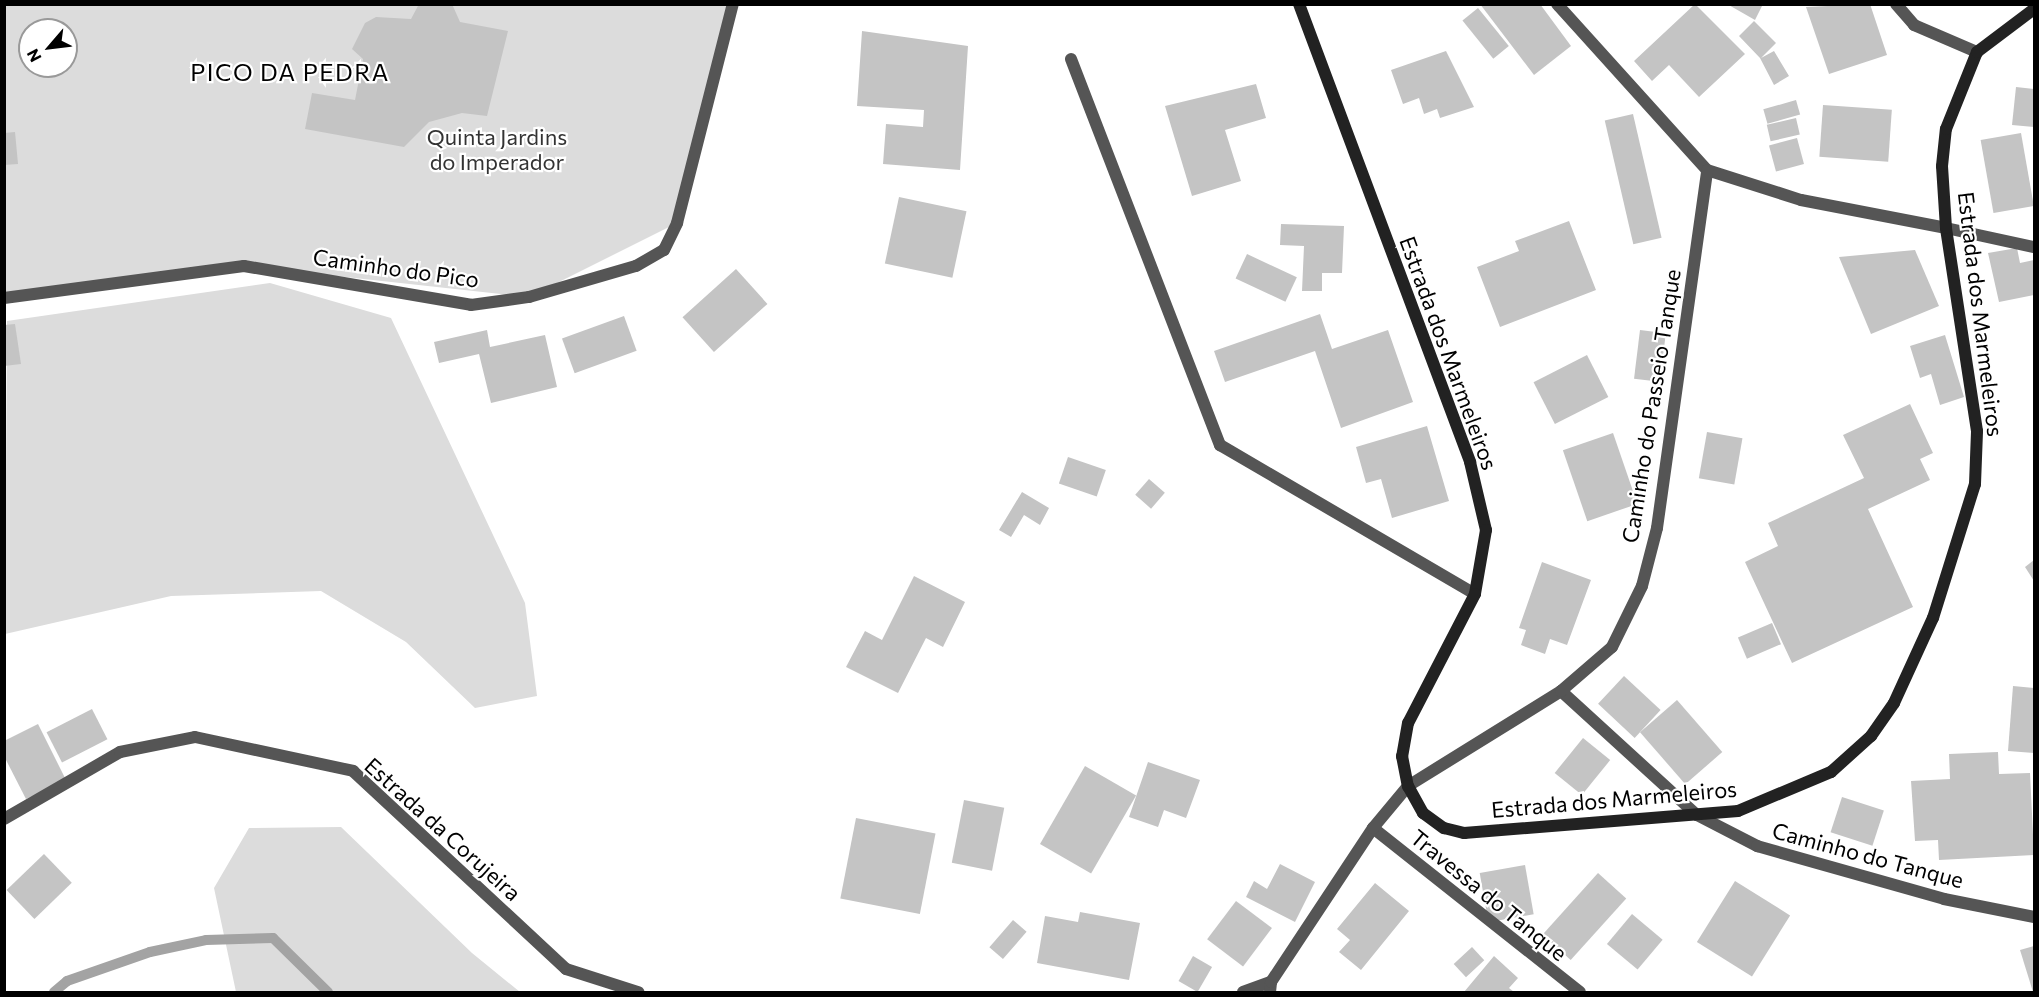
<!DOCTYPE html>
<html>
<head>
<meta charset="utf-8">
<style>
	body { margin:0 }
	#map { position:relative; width:2039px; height:997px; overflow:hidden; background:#fff; font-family:Commissioner,sans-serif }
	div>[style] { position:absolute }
	.green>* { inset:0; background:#dcdcdc }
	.stream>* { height:10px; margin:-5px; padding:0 5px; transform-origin:5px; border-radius:5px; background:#a3a3a3 }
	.building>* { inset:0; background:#c4c4c4; transform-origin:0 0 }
	.service>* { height:12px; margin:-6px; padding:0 6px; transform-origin:6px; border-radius:6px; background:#555 }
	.minor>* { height:12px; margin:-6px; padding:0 6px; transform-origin:6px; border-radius:6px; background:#555 }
	.secondary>* { height:12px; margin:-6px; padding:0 6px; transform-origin:6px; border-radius:6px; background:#222 }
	span { translate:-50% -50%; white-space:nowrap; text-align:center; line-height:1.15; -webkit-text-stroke:4.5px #fff; paint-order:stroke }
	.park-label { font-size:22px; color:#333 }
	.street-label { font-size:22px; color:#000 }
	.neighbourhood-label { font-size:24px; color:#000; letter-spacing:1.5px }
	.frame { position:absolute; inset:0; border:6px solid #000; pointer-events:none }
	.north { position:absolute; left:18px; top:18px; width:60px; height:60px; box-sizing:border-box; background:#fff; border:2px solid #999; border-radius:50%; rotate:242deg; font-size:16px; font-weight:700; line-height:24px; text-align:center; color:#000 }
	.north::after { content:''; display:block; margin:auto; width:21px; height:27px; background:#000; clip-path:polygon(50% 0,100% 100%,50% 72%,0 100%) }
</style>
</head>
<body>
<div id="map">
	<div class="green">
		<i style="clip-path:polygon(evenodd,4px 5px,733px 5px,677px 223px,529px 297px,244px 266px,5px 298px,4px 5px,30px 30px,66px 30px,66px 66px,30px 66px,30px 30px)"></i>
		<i style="clip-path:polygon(270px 283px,391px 318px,525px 603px,537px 696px,475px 708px,406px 642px,321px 591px,171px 596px,5px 634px,7px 321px)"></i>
		<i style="clip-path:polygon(341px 827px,472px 953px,520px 992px,236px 992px,214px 888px,249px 828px)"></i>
	</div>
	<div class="stream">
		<i style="left:54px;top:992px;width:17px;rotate:-40deg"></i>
		<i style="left:67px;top:981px;width:88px;rotate:-19.3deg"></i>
		<i style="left:150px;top:952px;width:57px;rotate:-12.1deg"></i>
		<i style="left:206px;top:940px;width:67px;rotate:-1.7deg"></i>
		<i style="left:273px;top:938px;width:77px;rotate:44.5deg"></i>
	</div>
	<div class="building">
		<i style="clip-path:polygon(419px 4px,452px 4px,460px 22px,508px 31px,487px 116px,462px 113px,429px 122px,404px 147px,305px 129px,312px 93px,355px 100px,363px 59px,352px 49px,365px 23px,376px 17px,411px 19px)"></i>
		<i style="clip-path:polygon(1480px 4px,1540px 4px,1571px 46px,1534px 75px)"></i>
		<i style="clip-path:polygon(1695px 4px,1745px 54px,1699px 97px,1669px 65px,1652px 81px,1634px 61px)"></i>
		<i style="clip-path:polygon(1727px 4px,1763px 4px,1755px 20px)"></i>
		<i style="clip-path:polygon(1870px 4px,1887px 55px,1829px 74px,1806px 7px)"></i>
		<i style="left:1478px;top:8px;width:49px;height:20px;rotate:51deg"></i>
		<i style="clip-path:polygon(1754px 21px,1776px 43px,1761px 58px,1774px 51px,1789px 76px,1774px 85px,1760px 58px,1739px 36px)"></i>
		<i style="clip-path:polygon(862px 31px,968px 46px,960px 170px,883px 164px,886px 124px,923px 127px,924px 110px,857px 106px)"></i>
		<i style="clip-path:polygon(1446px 51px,1474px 107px,1440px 118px,1437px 109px,1424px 114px,1419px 98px,1403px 104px,1391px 70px)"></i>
		<i style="clip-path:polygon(1256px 84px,1266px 118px,1225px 130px,1241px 181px,1192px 196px,1165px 106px)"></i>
		<i style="clip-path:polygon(2016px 87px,2034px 89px,2034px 127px,2012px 125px)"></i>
		<i style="left:1796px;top:100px;width:15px;height:34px;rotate:74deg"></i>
		<i style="left:1823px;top:105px;width:69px;height:52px;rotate:4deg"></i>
		<i style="left:1633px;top:114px;width:127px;height:29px;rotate:77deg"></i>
		<i style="left:1796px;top:118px;width:17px;height:30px;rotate:77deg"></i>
		<i style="clip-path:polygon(15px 132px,18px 164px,4px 165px,4px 133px)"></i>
		<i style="left:2021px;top:133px;width:74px;height:41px;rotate:80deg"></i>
		<i style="left:1797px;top:138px;width:27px;height:29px;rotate:75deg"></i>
		<i style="left:899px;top:197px;width:69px;height:68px;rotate:12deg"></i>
		<i style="clip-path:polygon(1569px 221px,1596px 290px,1500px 327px,1477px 267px,1519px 251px,1515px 241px)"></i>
		<i style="clip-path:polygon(1281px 224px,1344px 226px,1342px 273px,1322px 273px,1322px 291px,1302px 291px,1304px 246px,1280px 245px)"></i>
		<i style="clip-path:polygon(2017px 248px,2020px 263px,2034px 260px,2034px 295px,1999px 302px,1988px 253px)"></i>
		<i style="clip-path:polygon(1915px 250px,1939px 306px,1871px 334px,1839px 257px)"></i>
		<i style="left:1247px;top:254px;width:55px;height:27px;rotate:25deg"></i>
		<i style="left:736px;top:269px;width:47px;height:72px;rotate:48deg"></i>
		<i style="clip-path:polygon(1320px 314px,1332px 349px,1388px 330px,1413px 402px,1341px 428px,1315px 351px,1225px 382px,1214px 351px)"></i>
		<i style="left:624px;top:316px;width:37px;height:66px;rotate:70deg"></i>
		<i style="clip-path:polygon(15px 324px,21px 364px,4px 366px,4px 325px)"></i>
		<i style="clip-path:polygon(487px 330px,490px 347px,545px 335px,557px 387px,491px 403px,479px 354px,439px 363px,434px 342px)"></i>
		<i style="left:1640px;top:330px;width:26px;height:49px;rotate:7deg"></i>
		<i style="clip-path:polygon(1945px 335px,1964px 397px,1940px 405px,1931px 374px,1920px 378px,1910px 346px)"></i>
		<i style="left:1587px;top:355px;width:47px;height:60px;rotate:63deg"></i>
		<i style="clip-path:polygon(1910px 404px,1933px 453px,1920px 459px,1930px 480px,1868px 509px,1913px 607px,1792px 663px,1745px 562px,1778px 546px,1768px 523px,1864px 478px,1843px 435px)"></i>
		<i style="clip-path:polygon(1427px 426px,1449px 501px,1392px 518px,1381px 479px,1366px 483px,1356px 447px)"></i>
		<i style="left:1707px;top:432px;width:36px;height:47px;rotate:10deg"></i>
		<i style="left:1613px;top:433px;width:75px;height:53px;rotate:71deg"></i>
		<i style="left:1068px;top:457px;width:40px;height:28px;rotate:19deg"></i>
		<i style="left:1149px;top:479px;width:21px;height:21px;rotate:41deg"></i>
		<i style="clip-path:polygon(1022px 492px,1049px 508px,1040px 525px,1024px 515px,1011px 537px,999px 530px)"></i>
		<i style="clip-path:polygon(2034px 560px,2034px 581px,2025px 567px)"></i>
		<i style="clip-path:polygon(1542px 562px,1591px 580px,1567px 645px,1550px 639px,1545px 654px,1521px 645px,1526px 630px,1519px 628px)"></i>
		<i style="clip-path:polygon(914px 576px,965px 602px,943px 647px,926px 638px,898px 693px,846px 667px,865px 631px,882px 640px)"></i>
		<i style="left:1772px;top:623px;width:23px;height:37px;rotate:67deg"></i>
		<i style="left:1624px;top:676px;width:50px;height:38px;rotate:43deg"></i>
		<i style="clip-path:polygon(2013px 686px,2034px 688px,2034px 753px,2008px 751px)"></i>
		<i style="left:1677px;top:700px;width:69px;height:49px;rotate:49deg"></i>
		<i style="left:92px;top:709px;width:34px;height:51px;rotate:63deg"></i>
		<i style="clip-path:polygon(38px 724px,66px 780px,26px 799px,4px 756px,4px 741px)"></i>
		<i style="left:1583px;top:738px;width:35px;height:45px;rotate:39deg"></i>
		<i style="clip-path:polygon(1998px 752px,1999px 774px,2030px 773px,2034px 855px,1939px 860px,1938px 840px,1915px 841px,1911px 781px,1950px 779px,1949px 754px)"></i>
		<i style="clip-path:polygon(1148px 762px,1200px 780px,1186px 818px,1164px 810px,1158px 827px,1129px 817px)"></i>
		<i style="left:1085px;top:766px;width:59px;height:90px;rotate:30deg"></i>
		<i style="left:1842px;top:797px;width:44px;height:37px;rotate:18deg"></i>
		<i style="left:964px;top:800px;width:41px;height:64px;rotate:11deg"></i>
		<i style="left:856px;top:818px;width:81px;height:82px;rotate:11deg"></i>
		<i style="left:44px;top:854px;width:40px;height:52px;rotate:46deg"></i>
		<i style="clip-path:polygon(1280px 864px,1315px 882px,1295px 922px,1246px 897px,1254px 881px,1267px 889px)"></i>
		<i style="left:1525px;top:865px;width:50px;height:46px;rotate:80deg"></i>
		<i style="left:1598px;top:873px;width:38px;height:83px;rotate:42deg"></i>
		<i style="left:1735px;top:881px;width:65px;height:72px;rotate:32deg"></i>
		<i style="clip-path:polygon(1375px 883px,1409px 911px,1361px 970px,1339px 952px,1350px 940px,1337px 929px)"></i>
		<i style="left:1236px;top:901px;width:45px;height:48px;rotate:37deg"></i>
		<i style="clip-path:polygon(1080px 912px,1140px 923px,1129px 980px,1037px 963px,1045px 916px,1078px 922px)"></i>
		<i style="left:1632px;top:914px;width:40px;height:39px;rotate:40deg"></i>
		<i style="left:1013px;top:920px;width:18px;height:36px;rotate:41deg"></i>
		<i style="clip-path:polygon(2034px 946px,2034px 992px,2033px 992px,2020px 950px)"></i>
		<i style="left:1472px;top:947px;width:18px;height:25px;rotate:47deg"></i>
		<i style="left:1193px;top:956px;width:22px;height:29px;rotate:30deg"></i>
		<i style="clip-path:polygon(1494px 956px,1518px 978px,1509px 988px,1514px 992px,1464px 992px)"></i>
	</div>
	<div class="service">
		<i style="left:1557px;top:4px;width:224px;rotate:47.9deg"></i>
		<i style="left:1707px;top:170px;width:99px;rotate:17.7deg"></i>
		<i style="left:1801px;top:200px;width:148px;rotate:10.9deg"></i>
		<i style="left:1071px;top:59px;width:414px;rotate:68.9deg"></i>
		<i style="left:1220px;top:445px;width:295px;rotate:30.3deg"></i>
		<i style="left:4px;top:298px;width:242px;rotate:-7.6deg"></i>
		<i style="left:244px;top:266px;width:230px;rotate:9.7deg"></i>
		<i style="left:471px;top:305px;width:59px;rotate:-7.9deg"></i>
		<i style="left:529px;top:297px;width:111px;rotate:-16.2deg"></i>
		<i style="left:636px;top:266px;width:32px;rotate:-30deg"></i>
		<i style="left:664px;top:250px;width:30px;rotate:-64deg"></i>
		<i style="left:677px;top:223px;width:226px;rotate:-75.7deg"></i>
		<i style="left:1561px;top:691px;width:184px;rotate:42.4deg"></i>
		<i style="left:1408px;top:786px;width:180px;rotate:-31.8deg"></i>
		<i style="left:1561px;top:691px;width:67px;rotate:-40.8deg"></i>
		<i style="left:1612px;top:647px;width:68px;rotate:-63.8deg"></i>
		<i style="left:1642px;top:586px;width:60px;rotate:-75.5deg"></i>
		<i style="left:1657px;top:528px;width:361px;rotate:-82deg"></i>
	</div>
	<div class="minor">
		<i style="left:1896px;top:4px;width:28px;rotate:49deg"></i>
		<i style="left:1914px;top:25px;width:69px;rotate:23.2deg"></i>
		<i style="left:1559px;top:6px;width:2px;rotate:-63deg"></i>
		<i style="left:1946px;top:228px;width:90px;rotate:12.2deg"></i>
		<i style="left:1697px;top:815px;width:68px;rotate:27.3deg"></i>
		<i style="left:1757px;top:846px;width:194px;rotate:15.8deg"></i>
		<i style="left:1944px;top:899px;width:92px;rotate:11.3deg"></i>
		<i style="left:4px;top:819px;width:134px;rotate:-30deg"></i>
		<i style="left:120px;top:752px;width:76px;rotate:-11.3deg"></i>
		<i style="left:195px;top:737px;width:162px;rotate:12.1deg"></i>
		<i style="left:353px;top:771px;width:291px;rotate:42.9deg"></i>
		<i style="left:566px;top:969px;width:76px;rotate:17.7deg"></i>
		<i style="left:1373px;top:828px;width:264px;rotate:38.4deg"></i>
		<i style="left:1243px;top:992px;width:30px;rotate:-20deg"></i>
		<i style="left:1270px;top:992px;width:10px;rotate:-84deg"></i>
		<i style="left:1271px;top:982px;width:185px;rotate:-56.5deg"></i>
		<i style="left:1373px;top:828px;width:55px;rotate:-50.2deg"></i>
	</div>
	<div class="secondary">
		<i style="left:1299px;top:4px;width:489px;rotate:69.5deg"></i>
		<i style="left:1470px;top:462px;width:70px;rotate:76.8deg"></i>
		<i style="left:1486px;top:530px;width:65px;rotate:99.8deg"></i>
		<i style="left:1475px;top:594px;width:145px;rotate:117.4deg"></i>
		<i style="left:1408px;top:723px;width:34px;rotate:100deg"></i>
		<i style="left:1402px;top:756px;width:31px;rotate:79deg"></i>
		<i style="left:1408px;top:786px;width:31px;rotate:61deg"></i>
		<i style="left:1423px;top:813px;width:26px;rotate:36deg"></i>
		<i style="left:1444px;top:828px;width:21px;rotate:14deg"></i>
		<i style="left:1464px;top:833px;width:275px;rotate:-4.6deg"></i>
		<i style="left:1738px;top:811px;width:101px;rotate:-22.8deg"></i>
		<i style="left:1831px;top:772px;width:54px;rotate:-42deg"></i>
		<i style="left:1871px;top:736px;width:40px;rotate:-55.1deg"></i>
		<i style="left:1894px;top:703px;width:94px;rotate:-65.4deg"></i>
		<i style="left:1933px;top:618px;width:140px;rotate:-72.6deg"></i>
		<i style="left:1975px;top:484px;width:53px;rotate:-87.8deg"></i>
		<i style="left:1977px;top:431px;width:205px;rotate:-98.7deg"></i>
		<i style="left:1946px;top:228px;width:62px;rotate:-93.7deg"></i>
		<i style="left:1942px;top:166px;width:37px;rotate:-84deg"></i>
		<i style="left:1946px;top:129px;width:83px;rotate:-68.1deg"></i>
		<i style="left:1977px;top:52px;width:71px;rotate:-37deg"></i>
	</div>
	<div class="park-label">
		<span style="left:497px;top:149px">Quinta Jardins<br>do Imperador</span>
	</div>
	<div class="street-label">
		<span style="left:396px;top:268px;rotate:8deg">Caminho do Pico</span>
		<span style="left:1981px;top:314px;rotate:83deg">Estrada dos Marmeleiros</span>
		<span style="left:1449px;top:353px;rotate:70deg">Estrada dos Marmeleiros</span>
		<span style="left:1651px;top:406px;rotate:-81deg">Caminho do Passeio Tanque</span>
		<span style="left:1614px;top:799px;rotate:-5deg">Estrada dos Marmeleiros</span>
		<span style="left:443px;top:829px;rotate:42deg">Estrada da Corujeira</span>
		<span style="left:1868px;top:855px;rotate:15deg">Caminho do Tanque</span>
		<span style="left:1489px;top:895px;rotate:39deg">Travessa do Tanque</span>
	</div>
	<div class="neighbourhood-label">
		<span style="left:290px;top:72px">PICO DA PEDRA</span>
	</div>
	<div class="frame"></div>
	<div class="north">N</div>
</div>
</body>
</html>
